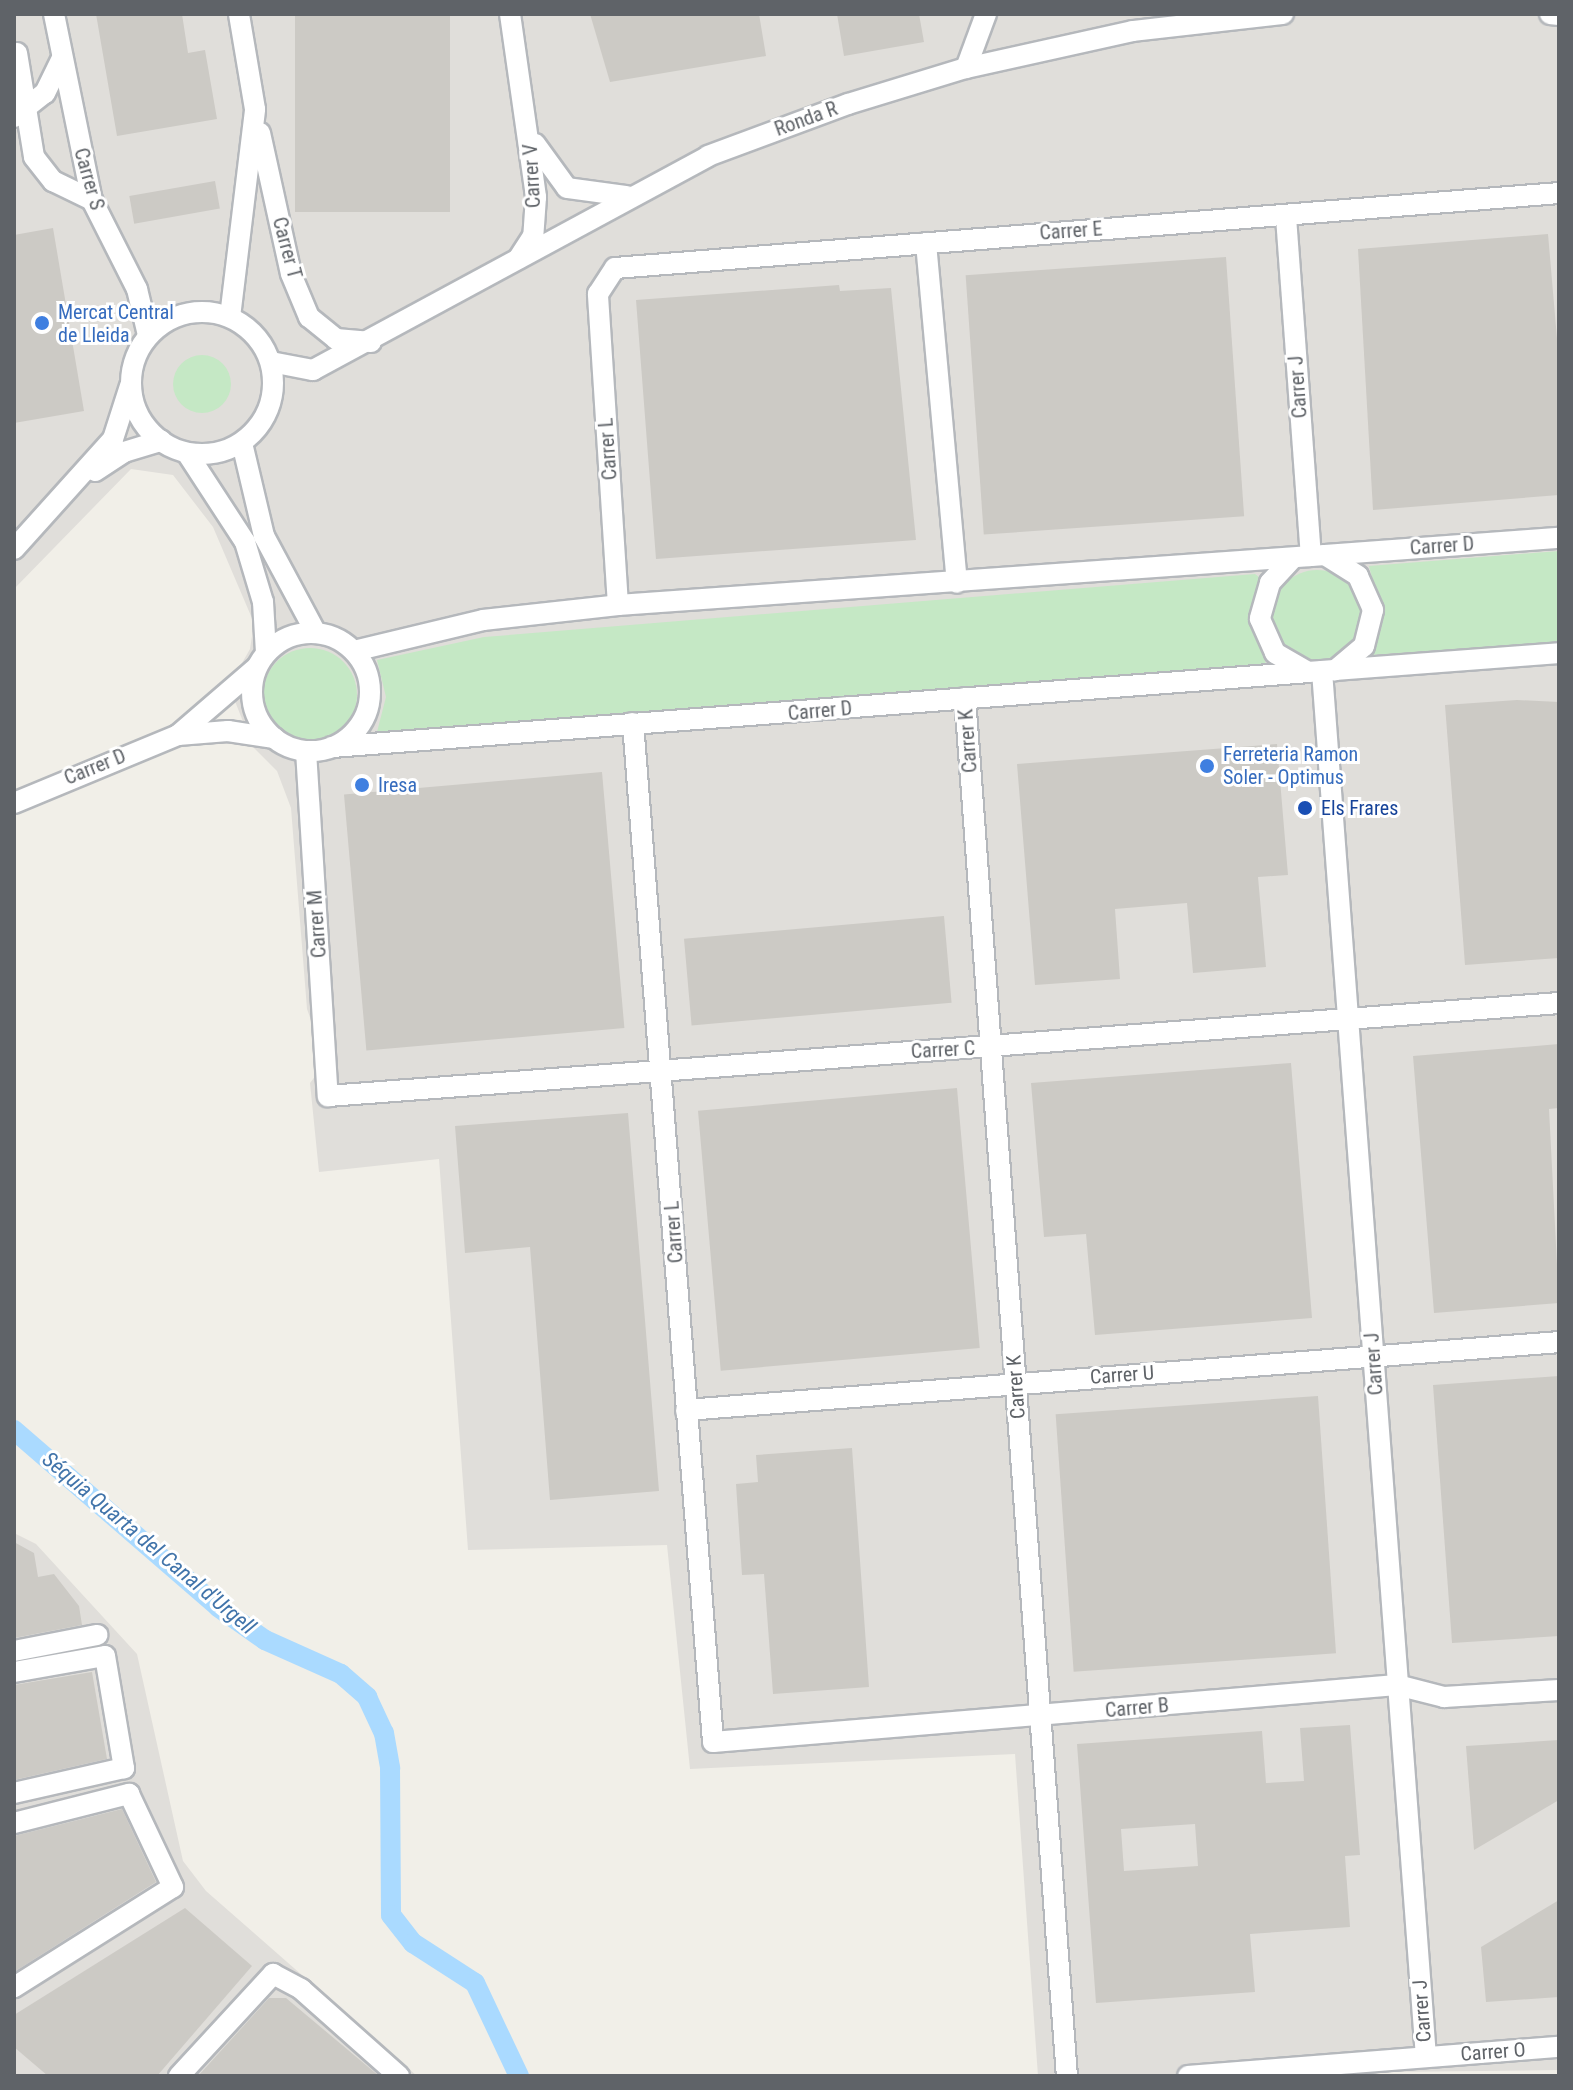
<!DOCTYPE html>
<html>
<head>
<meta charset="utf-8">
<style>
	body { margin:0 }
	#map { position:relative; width:1573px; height:2090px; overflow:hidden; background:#f1efe8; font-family:"Roboto Condensed",sans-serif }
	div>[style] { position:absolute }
	.industrial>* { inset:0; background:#e0deda }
	.green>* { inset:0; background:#c5e8c5 }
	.round { border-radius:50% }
	.canal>* { height:20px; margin:-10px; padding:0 10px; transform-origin:10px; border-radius:10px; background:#aadaff }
	.building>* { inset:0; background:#cccac5; transform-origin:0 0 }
	.roads { filter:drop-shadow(2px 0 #b5b8bc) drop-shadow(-2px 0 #b5b8bc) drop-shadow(0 2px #b5b8bc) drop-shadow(0 -2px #b5b8bc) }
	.minor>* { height:20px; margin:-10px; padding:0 10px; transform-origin:10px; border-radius:10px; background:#fff }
	.minor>.ring { margin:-10px; padding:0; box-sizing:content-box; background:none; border:20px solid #fff; border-radius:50% }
	.dots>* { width:22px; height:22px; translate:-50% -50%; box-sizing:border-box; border:4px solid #fff; border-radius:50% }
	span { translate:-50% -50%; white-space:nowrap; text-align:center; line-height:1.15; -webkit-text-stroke:6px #fff; paint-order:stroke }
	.street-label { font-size:20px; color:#5f6368 }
	.shop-label { font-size:20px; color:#366cbe }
	.left { translate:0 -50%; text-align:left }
	.transit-label { font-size:20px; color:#164399 }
	.water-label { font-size:22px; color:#4174aa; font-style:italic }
	.frame { position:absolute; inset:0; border:16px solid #5f6368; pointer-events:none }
</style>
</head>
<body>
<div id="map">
	<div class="industrial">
		<i style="clip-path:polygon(14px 14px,1559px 14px,1559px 2070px,1038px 2076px,1015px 1754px,690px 1769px,667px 1545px,468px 1550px,439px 1159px,319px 1172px,310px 1083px,326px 1062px,307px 1009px,291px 808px,277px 771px,253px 747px,229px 686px,250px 649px,254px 623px,213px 527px,173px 475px,131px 469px,14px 589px)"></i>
		<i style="clip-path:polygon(14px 1533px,36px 1544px,137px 1654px,183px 1861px,206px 1891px,417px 2076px,14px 2076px)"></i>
	</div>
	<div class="green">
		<i class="round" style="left:173px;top:355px;width:58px;height:58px"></i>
		<i style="clip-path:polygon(1559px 551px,1559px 642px,1372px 655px,1381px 614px,1369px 566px)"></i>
		<i class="round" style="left:1272px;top:570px;width:90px;height:90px"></i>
		<i style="clip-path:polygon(1255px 574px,1263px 580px,1252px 617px,1266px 664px,377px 732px,386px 697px,377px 660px,484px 637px)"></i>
		<i class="round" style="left:263px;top:648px;width:94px;height:94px"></i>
	</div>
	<div class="canal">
		<i style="left:14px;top:1430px;width:270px;rotate:40.9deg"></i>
		<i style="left:218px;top:1607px;width:57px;rotate:35.1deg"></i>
		<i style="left:265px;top:1640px;width:83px;rotate:24.1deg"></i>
		<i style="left:341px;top:1674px;width:35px;rotate:41deg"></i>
		<i style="left:367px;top:1697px;width:40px;rotate:65deg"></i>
		<i style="left:384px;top:1733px;width:36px;rotate:80deg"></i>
		<i style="left:390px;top:1768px;width:147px;rotate:89.6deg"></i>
		<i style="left:391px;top:1915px;width:36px;rotate:52deg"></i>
		<i style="left:413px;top:1943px;width:74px;rotate:32.8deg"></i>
		<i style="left:475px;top:1983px;width:103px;rotate:64.7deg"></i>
	</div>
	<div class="building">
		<i style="clip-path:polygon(96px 14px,182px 14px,188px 53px,205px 50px,217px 119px,117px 136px)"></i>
		<i style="left:295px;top:14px;width:155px;height:198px"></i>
		<i style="clip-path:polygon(590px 14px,759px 14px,766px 56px,610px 82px)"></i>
		<i style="clip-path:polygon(837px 14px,919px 14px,924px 42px,844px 56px)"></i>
		<i style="left:215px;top:181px;width:28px;height:87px;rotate:80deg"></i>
		<i style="clip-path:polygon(53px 228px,84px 411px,14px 423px,14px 235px)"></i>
		<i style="clip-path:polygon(1548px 234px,1559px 362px,1559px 495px,1373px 510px,1358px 249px)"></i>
		<i style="left:1226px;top:257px;width:260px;height:261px;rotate:86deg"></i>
		<i style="clip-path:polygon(839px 285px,840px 291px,891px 288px,916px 540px,656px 559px,636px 300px)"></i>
		<i style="clip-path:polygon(1517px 700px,1559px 702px,1559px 958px,1465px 965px,1445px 705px)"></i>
		<i style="clip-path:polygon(1277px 744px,1288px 875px,1258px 877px,1266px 967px,1193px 973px,1187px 903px,1115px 909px,1120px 979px,1035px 985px,1017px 764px)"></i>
		<i style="left:602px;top:772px;width:257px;height:259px;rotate:85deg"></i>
		<i style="left:944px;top:916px;width:87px;height:261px;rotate:85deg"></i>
		<i style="clip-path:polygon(1559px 1044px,1559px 1108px,1549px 1109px,1559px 1303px,1434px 1313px,1413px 1056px)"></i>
		<i style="clip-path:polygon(1291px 1063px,1312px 1318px,1095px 1335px,1086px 1234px,1044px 1237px,1031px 1083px)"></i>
		<i style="left:957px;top:1088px;width:261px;height:260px;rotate:85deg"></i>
		<i style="clip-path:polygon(628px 1113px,659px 1491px,550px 1500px,530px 1247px,465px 1253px,455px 1126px)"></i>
		<i style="clip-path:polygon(1559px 1376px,1559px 1636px,1452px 1643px,1433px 1385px)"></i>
		<i style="left:1318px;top:1396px;width:258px;height:263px;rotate:86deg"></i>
		<i style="clip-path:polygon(852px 1448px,869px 1687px,773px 1694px,764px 1574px,742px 1575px,736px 1484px,758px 1482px,756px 1455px)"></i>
		<i style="clip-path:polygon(14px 1542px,34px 1553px,38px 1577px,54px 1574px,79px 1606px,82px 1625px,14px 1638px)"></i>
		<i style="clip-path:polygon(92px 1672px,107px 1759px,14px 1780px,14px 1685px)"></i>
		<i style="clip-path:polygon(evenodd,1350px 1725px,1360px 1855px,1345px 1856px,1350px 1927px,1250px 1934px,1255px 1992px,1096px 2003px,1077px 1744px,1262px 1731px,1266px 1783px,1304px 1781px,1300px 1728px,1350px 1725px,1195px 1824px,1198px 1866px,1124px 1871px,1121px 1829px,1195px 1824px)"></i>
		<i style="clip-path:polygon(1559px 1740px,1559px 1800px,1474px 1850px,1466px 1746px)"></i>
		<i style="clip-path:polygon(122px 1809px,156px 1882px,14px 1972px,14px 1836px)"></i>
		<i style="clip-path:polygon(1559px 1900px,1559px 1997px,1486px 2002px,1481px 1947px)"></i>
		<i style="clip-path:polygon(185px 1908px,252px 1966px,157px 2076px,48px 2076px,14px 2047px,14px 2015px)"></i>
		<i style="clip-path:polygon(269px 1998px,286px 1998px,379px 2076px,198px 2076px)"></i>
	</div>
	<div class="roads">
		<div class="minor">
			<i style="left:54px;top:14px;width:190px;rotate:78.5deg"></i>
			<i style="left:92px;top:200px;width:100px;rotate:63.2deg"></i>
			<i style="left:137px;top:289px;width:47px;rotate:76.6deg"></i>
			<i style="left:510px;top:14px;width:185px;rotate:81.9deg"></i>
			<i style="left:536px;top:197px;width:39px;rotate:94deg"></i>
			<i style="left:533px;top:236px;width:27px;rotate:123deg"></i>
			<i style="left:1550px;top:14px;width:9px;rotate:6deg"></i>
			<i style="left:17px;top:53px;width:105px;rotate:80.7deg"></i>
			<i style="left:34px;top:157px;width:31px;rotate:52deg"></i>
			<i style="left:53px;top:181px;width:43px;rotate:26deg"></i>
			<i style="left:966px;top:68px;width:58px;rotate:-69.7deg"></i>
			<i style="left:14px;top:117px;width:39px;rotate:-38deg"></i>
			<i style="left:45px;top:93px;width:39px;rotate:-64deg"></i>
			<i style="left:260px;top:133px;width:144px;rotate:77.6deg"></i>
			<i style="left:291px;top:274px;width:47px;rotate:67.3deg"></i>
			<i style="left:309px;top:317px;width:35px;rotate:39deg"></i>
			<i style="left:336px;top:339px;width:35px;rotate:5deg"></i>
			<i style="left:535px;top:144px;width:54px;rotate:54deg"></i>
			<i style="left:567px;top:188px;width:60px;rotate:7.7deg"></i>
			<i style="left:1286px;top:217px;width:340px;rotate:85.8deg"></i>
			<i style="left:926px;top:243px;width:341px;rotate:84.8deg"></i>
			<i class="ring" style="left:131px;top:312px;width:122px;height:122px"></i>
			<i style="left:230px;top:317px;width:209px;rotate:-83.1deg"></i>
			<i style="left:255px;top:109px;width:96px;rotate:-99.6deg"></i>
			<i style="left:271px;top:362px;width:43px;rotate:10.8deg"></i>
			<i style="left:313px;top:370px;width:449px;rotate:-28.4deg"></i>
			<i style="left:708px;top:156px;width:149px;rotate:-20.4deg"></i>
			<i style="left:848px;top:104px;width:123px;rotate:-17deg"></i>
			<i style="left:966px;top:68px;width:171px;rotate:-12.5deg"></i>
			<i style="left:1133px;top:31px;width:151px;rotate:-6.5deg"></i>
			<i style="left:242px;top:443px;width:96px;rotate:76.7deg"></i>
			<i style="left:264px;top:536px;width:110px;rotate:61.8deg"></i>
			<i style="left:187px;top:453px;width:106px;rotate:56.9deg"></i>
			<i style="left:245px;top:542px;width:63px;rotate:73.3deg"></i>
			<i style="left:263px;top:602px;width:51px;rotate:86.6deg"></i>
			<i style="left:95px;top:471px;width:35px;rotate:-33deg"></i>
			<i style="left:124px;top:452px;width:39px;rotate:-17deg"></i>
			<i style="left:14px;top:549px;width:148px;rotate:-48deg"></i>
			<i style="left:113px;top:439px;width:56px;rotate:-72.2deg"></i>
			<i style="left:1325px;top:555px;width:235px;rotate:-4.2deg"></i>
			<i style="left:1293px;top:558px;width:34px;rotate:133deg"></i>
			<i style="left:1270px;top:583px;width:37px;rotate:106deg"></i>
			<i style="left:1260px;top:619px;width:37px;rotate:66deg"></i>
			<i style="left:1275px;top:653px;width:38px;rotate:30deg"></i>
			<i style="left:1308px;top:672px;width:252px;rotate:-4.3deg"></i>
			<i style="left:618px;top:605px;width:312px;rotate:-93.7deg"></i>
			<i style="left:598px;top:294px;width:31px;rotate:-57deg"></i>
			<i style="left:615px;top:268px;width:947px;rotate:-4.54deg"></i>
			<i class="ring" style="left:252px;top:633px;width:98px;height:98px"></i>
			<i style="left:354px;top:651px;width:133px;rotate:-13.5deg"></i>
			<i style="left:483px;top:620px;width:136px;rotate:-6.3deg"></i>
			<i style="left:618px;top:605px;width:709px;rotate:-4.05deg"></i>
			<i style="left:1325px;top:555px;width:39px;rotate:32deg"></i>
			<i style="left:1358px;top:576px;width:37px;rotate:66deg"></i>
			<i style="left:1373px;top:610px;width:37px;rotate:104deg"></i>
			<i style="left:1364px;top:646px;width:38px;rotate:140deg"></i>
			<i style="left:1322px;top:671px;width:1390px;rotate:85.71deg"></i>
			<i style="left:965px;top:698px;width:1382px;rotate:85.77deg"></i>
			<i style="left:633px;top:723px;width:1022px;rotate:85.51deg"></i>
			<i style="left:713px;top:1742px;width:686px;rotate:-4.76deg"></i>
			<i style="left:1397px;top:1685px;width:49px;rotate:14.3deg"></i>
			<i style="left:1444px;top:1697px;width:115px;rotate:-3.5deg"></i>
			<i style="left:178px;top:735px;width:103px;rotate:-40.7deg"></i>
			<i style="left:332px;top:747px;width:979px;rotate:-4.39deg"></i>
			<i style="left:306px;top:751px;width:346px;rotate:86.4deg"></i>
			<i style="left:328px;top:1096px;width:1235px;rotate:-4.32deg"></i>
			<i style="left:14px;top:803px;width:178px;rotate:-22.5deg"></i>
			<i style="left:178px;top:735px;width:50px;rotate:-4.6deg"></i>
			<i style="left:228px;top:731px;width:47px;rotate:8.7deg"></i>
			<i style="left:686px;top:1410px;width:876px;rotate:-4.45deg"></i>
			<i style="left:14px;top:1651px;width:85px;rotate:-10.9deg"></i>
			<i style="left:14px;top:1672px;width:92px;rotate:-10deg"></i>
			<i style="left:105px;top:1656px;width:114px;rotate:80.4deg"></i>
			<i style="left:124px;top:1768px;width:113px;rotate:167.2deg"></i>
			<i style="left:14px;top:1823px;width:119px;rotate:-14.2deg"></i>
			<i style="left:129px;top:1794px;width:103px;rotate:64.7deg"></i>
			<i style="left:173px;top:1887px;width:188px;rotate:147.8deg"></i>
			<i style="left:179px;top:2076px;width:139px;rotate:-47.3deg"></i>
			<i style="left:273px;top:1974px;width:32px;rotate:28deg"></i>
			<i style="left:301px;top:1989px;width:131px;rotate:41.6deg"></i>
			<i style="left:1188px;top:2076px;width:372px;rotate:-4.5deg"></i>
		</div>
	</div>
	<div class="dots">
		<i style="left:42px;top:323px;background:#3f7fe0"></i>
		<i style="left:1207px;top:766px;background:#3f7fe0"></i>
		<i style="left:362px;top:785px;background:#3f7fe0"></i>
		<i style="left:1305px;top:808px;background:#1a4fb4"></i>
	</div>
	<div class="street-label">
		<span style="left:806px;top:119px;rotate:-20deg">Ronda R</span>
		<span style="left:532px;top:176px;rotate:-93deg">Carrer V</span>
		<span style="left:89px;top:179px;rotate:74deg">Carrer S</span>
		<span style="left:1071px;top:231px;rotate:-4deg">Carrer E</span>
		<span style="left:287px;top:248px;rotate:75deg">Carrer T</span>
		<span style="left:1298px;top:387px;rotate:-94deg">Carrer J</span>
		<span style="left:608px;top:449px;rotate:-94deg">Carrer L</span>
		<span style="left:1442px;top:546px;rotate:-4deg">Carrer D</span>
		<span style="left:820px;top:711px;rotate:-5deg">Carrer D</span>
		<span style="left:968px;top:741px;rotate:-94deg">Carrer K</span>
		<span style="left:95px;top:767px;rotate:-22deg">Carrer D</span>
		<span style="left:317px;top:924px;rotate:-94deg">Carrer M</span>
		<span style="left:943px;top:1050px;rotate:-3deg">Carrer C</span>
		<span style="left:674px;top:1232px;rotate:-94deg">Carrer L</span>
		<span style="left:1374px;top:1364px;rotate:-94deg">Carrer J</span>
		<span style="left:1122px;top:1375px;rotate:-4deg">Carrer U</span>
		<span style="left:1016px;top:1387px;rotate:-94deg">Carrer K</span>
		<span style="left:1137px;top:1708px;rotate:-5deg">Carrer B</span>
		<span style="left:1422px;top:2011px;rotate:-94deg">Carrer J</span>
		<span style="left:1493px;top:2052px;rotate:-4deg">Carrer O</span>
	</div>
	<div class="shop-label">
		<span class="left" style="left:58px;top:324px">Mercat Central<br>de Lleida</span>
		<span class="left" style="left:1223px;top:766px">Ferreteria Ramon<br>Soler - Optimus</span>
		<span class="left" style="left:378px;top:785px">Iresa</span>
	</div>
	<div class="transit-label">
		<span class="left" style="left:1321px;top:808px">Els Frares</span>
	</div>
	<div class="water-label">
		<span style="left:149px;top:1543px;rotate:40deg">Séquia Quarta del Canal d'Urgell</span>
	</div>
	<div class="frame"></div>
</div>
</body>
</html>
